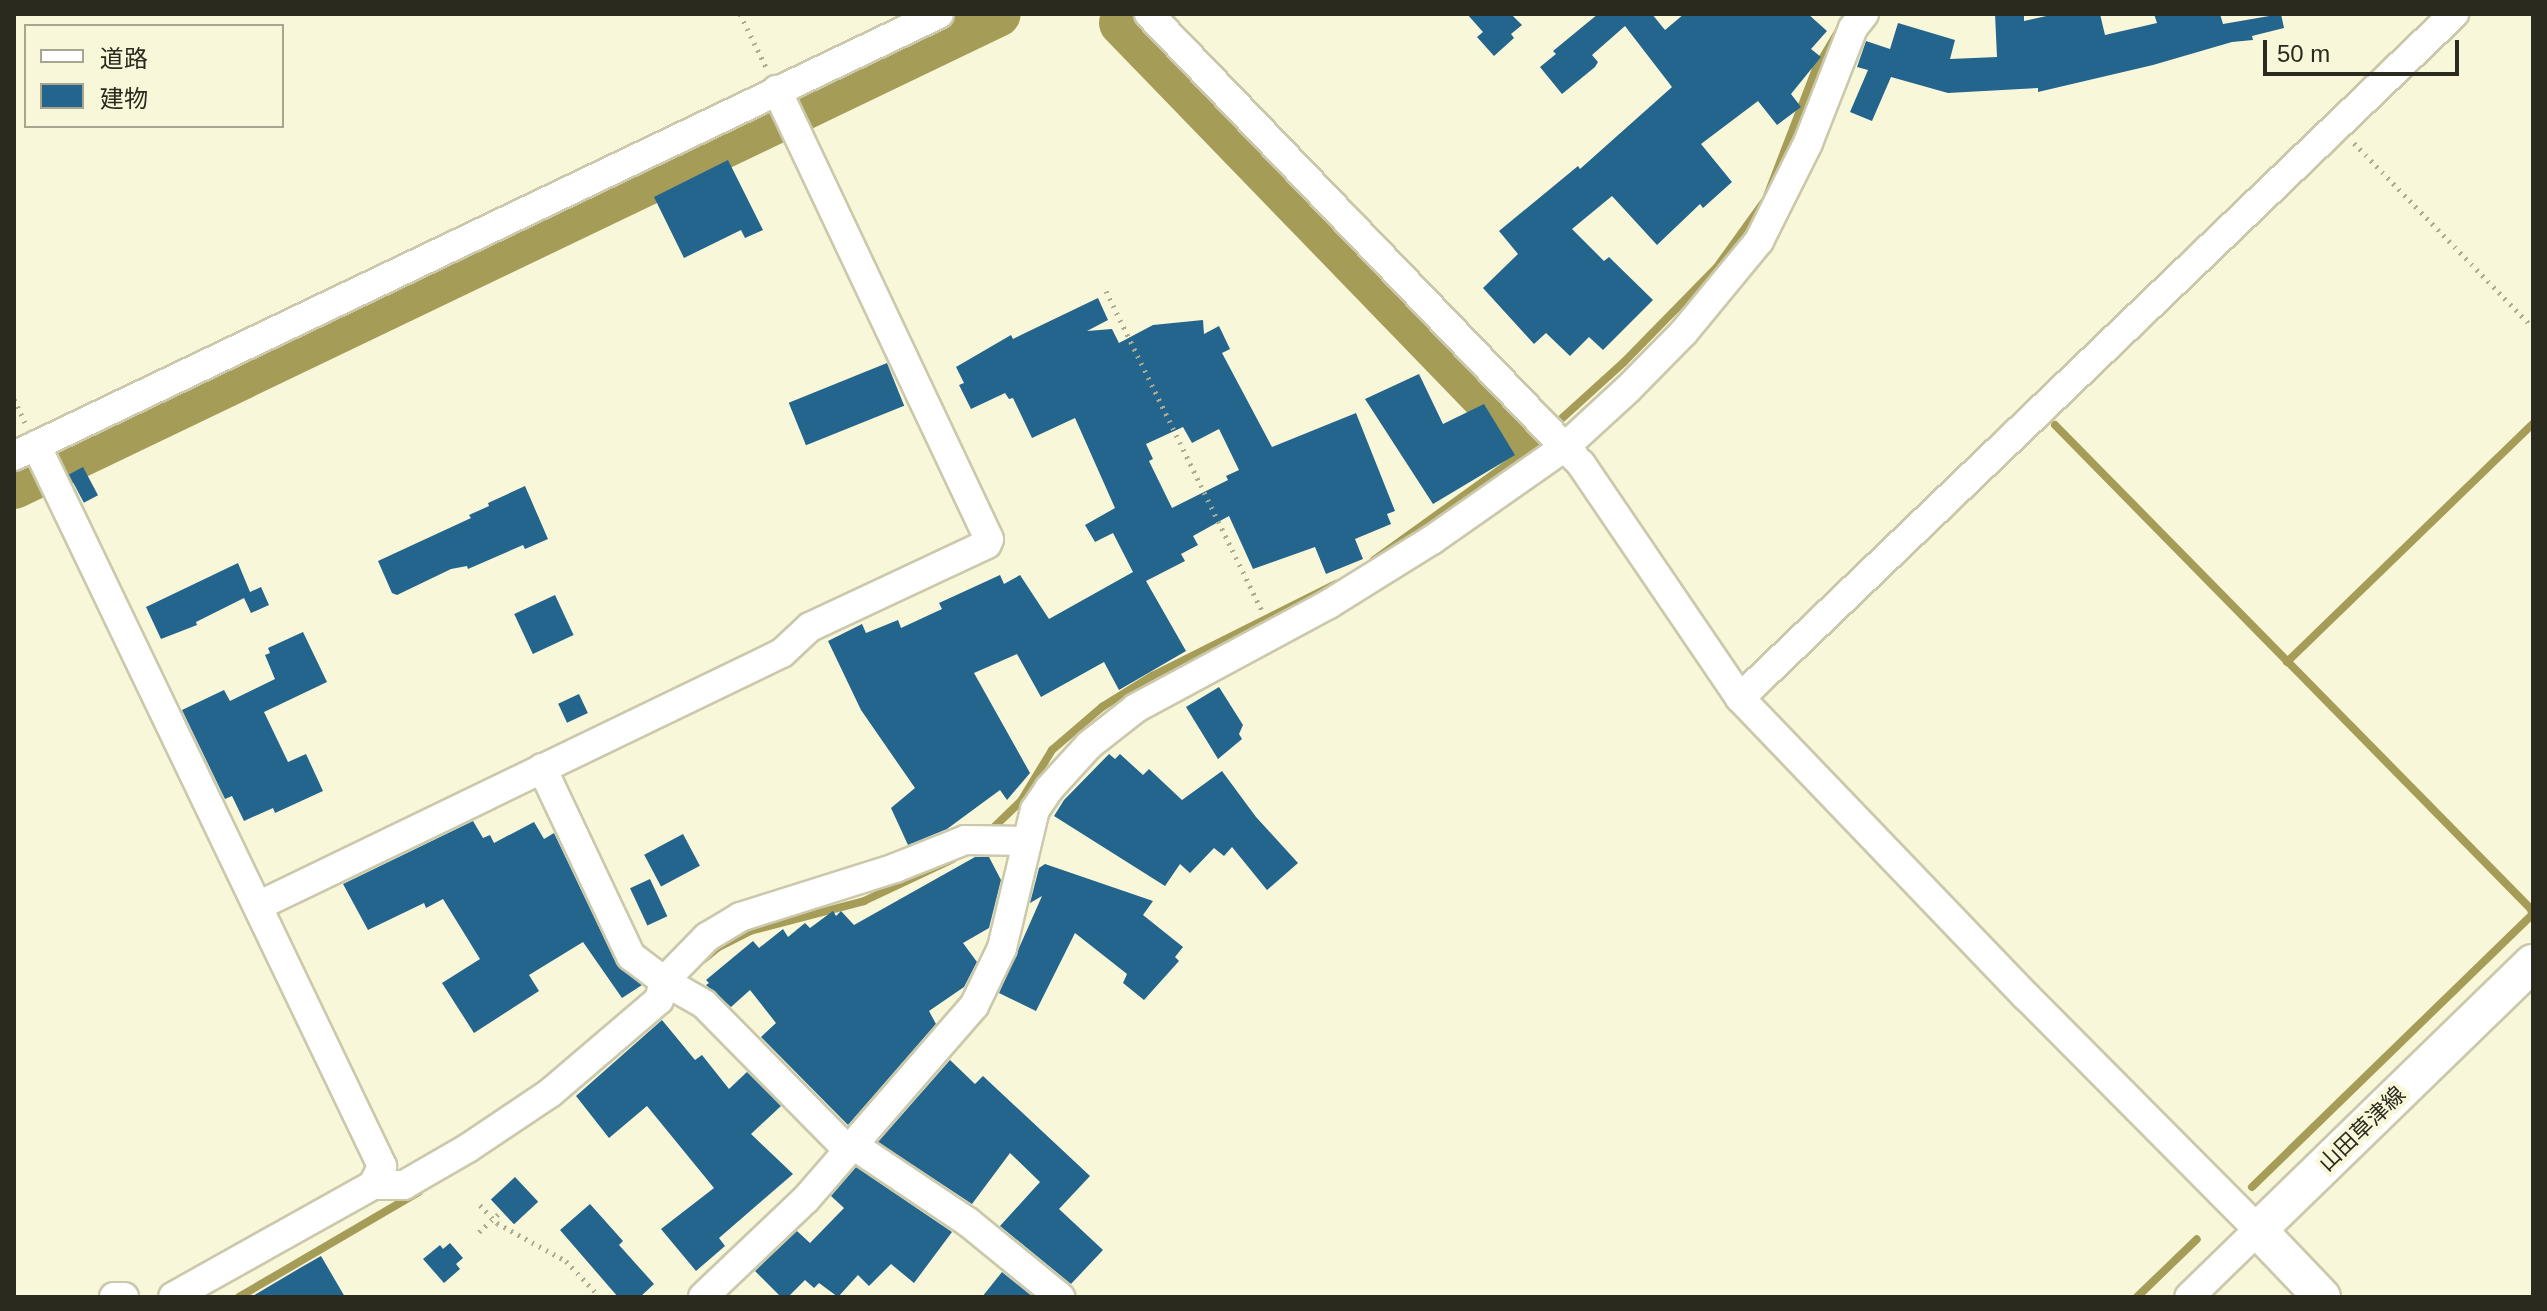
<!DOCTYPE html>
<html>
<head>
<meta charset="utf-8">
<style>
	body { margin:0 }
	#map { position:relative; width:2547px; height:1311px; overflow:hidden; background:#f9f7d9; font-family:Helvetica,"Noto Sans JP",sans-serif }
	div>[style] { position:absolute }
	.stream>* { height:8px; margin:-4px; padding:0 4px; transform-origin:4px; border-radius:4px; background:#a59d57 }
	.river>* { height:46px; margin:-23px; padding:0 23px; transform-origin:23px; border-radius:23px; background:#a59d57 }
	.building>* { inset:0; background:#24658e; transform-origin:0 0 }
	.path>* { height:5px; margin-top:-2.5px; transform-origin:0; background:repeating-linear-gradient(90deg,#adab94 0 2px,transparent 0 8px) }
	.roads { filter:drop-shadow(2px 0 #cbc8ac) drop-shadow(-2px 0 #cbc8ac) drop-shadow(0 2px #cbc8ac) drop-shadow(0 -2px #cbc8ac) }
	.minor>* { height:28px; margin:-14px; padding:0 14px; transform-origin:14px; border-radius:14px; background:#fff }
	.major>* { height:36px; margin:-18px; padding:0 18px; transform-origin:18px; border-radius:18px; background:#fff }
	span { translate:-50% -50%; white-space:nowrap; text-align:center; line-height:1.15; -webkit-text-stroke:8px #f9f7d9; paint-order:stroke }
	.street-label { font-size:22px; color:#2b2a1f }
	.frame { position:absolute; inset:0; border:16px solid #2b2a1f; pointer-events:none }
	.legend { position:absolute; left:24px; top:24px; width:260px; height:104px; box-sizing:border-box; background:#f9f7d9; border:2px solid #a7a58f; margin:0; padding:10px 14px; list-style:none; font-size:24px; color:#2b2a1f }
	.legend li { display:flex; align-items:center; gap:16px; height:40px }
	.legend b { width:40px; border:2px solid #a7a58f }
	.scale { position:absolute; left:2263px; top:40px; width:196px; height:36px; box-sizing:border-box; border:4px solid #2b2a1f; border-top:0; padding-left:10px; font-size:24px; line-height:28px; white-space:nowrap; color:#2b2a1f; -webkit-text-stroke:6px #f9f7d9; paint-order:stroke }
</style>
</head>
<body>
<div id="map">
	<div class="stream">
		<i style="left:2055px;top:425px;width:679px;rotate:45.48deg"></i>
		<i style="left:2531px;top:909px;width:9px;rotate:77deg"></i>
		<i style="left:1374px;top:560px;width:188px;rotate:-35.7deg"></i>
		<i style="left:1527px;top:450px;width:131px;rotate:-42.2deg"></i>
		<i style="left:1624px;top:362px;width:133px;rotate:-45.6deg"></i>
		<i style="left:1717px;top:267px;width:84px;rotate:-54.2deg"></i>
		<i style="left:1766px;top:199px;width:139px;rotate:-69deg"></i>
		<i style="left:1816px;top:69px;width:43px;rotate:-59.3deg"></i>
		<i style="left:2287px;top:662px;width:342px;rotate:-44.1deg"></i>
		<i style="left:989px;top:832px;width:45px;rotate:-44.1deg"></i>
		<i style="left:1021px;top:801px;width:60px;rotate:-58.7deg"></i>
		<i style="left:1052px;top:750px;width:66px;rotate:-40.7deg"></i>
		<i style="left:1102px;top:707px;width:59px;rotate:-31.8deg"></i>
		<i style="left:1152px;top:676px;width:206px;rotate:-26.6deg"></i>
		<i style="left:704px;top:959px;width:17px;rotate:-40deg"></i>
		<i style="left:717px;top:948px;width:37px;rotate:-27deg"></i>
		<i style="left:750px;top:931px;width:118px;rotate:-14.7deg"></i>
		<i style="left:864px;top:901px;width:98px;rotate:-25.3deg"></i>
		<i style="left:2252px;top:1187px;width:389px;rotate:-44.2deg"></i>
		<i style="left:239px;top:1297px;width:208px;rotate:-30.3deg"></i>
		<i style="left:2137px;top:1297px;width:83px;rotate:-44deg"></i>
	</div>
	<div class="river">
		<i style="left:1122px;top:23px;width:572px;rotate:45.92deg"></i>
		<i style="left:1520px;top:434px;width:17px;rotate:66deg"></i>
		<i style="left:14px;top:486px;width:1091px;rotate:-25.63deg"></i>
	</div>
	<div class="building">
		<i style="clip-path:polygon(1467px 14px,1511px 14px,1522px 25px,1511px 34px,1514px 38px,1494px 56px,1477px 37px,1483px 32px)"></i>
		<i style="clip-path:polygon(1598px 14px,1652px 14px,1665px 30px,1684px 14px,1808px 14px,1827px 31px,1811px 49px,1821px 57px,1791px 94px,1801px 107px,1777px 125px,1758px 101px,1701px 144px,1732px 182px,1703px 208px,1700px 204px,1657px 245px,1612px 196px,1572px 229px,1604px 261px,1609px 257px,1653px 300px,1603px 350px,1589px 337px,1570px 356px,1546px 333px,1534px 344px,1483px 288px,1518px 254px,1499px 231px,1578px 166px,1580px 169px,1672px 87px,1625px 26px,1592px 55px,1598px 62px,1595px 67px,1562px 94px,1540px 67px,1556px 54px,1553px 51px)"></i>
		<i style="clip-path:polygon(1995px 14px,2024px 14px,2024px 21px,2055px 14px,2100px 14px,2105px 35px,2157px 23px,2154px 14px,2220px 14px,2223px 24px,2281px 14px,2284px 28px,2252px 36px,2253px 40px,2232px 42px,2153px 65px,2038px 92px,2038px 88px,1948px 93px,1891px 77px,1872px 121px,1850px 112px,1868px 70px,1857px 67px,1866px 41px,1890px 49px,1898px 23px,1955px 40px,1950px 59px,1997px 57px)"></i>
		<i style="clip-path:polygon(728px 160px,763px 230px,745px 238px,741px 230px,684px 258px,654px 197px)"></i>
		<i style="clip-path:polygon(evenodd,1098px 298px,1108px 320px,1087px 331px,1112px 329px,1119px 343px,1153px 325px,1203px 320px,1204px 334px,1219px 326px,1230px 349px,1222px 353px,1272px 447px,1356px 413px,1395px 511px,1387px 514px,1391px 524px,1355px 539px,1363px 559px,1326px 574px,1315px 547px,1253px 569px,1229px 516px,1193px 536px,1198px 545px,1181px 554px,1185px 561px,1146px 581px,1186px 651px,1119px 690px,1104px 662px,1041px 697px,1017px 654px,974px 673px,1030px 773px,1007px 800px,1000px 790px,947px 829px,908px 845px,891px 808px,915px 788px,861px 710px,828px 641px,862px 624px,866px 633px,898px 620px,901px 628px,942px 609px,939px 603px,1000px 575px,1004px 584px,1020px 575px,1049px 619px,1133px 572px,1113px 533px,1095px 542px,1085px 525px,1115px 508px,1075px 418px,1032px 438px,1013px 398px,1009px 399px,1005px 393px,971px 409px,959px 385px,964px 383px,956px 367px,1011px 335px,1013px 339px,1023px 334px,1098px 298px,1183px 427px,1192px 443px,1219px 429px,1239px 470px,1226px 476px,1228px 480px,1172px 508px,1149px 461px,1153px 459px,1146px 444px,1183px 427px)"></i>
		<i style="left:887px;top:363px;width:46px;height:106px;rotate:68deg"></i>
		<i style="clip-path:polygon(1419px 374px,1443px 424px,1484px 404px,1515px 455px,1433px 504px,1365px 399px)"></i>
		<i style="left:83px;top:467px;width:32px;height:16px;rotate:62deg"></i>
		<i style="clip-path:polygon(525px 486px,548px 539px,525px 549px,523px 545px,468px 569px,467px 566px,451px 569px,397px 595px,392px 593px,378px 561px,471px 518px,469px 515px,489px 506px,488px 503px)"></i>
		<i style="clip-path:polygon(238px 563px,250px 592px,261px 587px,269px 605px,251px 613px,244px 598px,196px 622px,197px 625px,161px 639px,146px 607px)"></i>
		<i style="left:555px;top:595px;width:44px;height:45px;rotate:65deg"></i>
		<i style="clip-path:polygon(303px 632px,327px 682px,264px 712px,288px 762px,306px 754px,323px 791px,275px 813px,273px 808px,244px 821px,232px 796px,225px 799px,182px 710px,224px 690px,230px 701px,275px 679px,265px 655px,270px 653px,268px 648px)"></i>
		<i style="clip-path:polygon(1219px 687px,1243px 725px,1239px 734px,1242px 739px,1218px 759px,1186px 707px)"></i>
		<i style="left:579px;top:694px;width:21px;height:23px;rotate:65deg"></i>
		<i style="clip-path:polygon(1109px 754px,1115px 759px,1120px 754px,1143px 775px,1149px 769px,1182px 800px,1222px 771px,1256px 817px,1298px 863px,1267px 890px,1232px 847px,1224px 856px,1214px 848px,1190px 873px,1180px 864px,1165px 886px,1054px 816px,1064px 800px)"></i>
		<i style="clip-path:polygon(473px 821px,483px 838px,490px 835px,494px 843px,534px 822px,544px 839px,554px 833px,616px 963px,642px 985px,622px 998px,583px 942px,529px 975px,539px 991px,474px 1033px,442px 983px,480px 959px,443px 899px,426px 908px,424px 903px,368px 930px,343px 884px)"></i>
		<i style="left:683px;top:834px;width:36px;height:44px;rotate:62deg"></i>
		<i style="clip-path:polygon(975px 857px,989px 857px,1001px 880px,989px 928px,963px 943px,977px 962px,964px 987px,929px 1011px,936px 1024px,848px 1125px,761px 1037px,776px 1023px,750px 990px,731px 1007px,706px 985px,709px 983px,706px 980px,753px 941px,759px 948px,783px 929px,788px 937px,805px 923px,810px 928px,833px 911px,836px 916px,841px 911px,854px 925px)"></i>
		<i style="clip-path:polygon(1045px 864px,1153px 901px,1143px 915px,1183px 947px,1175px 957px,1179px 961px,1144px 1000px,1123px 983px,1127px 974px,1075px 933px,1036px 1011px,999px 993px,1042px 896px,1030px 903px,1039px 868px)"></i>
		<i style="left:650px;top:879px;width:41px;height:22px;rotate:65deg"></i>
		<i style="clip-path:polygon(662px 1020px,695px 1060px,702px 1055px,729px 1089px,747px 1072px,781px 1106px,751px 1134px,793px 1174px,719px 1238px,725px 1246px,696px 1271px,661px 1229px,714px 1188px,647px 1106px,609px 1138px,576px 1096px)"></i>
		<i style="clip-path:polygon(950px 1060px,975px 1084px,983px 1076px,1090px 1176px,1059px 1209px,1103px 1250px,1071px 1284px,1000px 1226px,1040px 1182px,1010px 1153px,972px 1204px,878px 1142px)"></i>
		<i style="clip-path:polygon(856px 1167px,952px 1232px,914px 1283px,891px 1264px,869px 1286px,858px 1275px,838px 1297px,819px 1283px,814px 1288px,805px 1280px,788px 1297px,781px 1297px,755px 1271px,797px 1231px,810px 1243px,844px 1208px,831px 1196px)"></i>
		<i style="left:515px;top:1177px;width:34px;height:33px;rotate:47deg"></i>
		<i style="clip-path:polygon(590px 1204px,623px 1241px,619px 1245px,654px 1284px,640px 1297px,618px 1297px,560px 1230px)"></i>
		<i style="clip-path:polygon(450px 1243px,463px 1258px,456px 1264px,460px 1269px,444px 1283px,423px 1259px,440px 1245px,443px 1249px)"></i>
		<i style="clip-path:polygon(321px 1256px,345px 1297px,251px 1297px,300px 1268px)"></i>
		<i style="clip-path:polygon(1002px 1272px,1033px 1297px,982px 1297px)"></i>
	</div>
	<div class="path">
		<i style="left:740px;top:14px;width:59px;rotate:63.9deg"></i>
		<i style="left:2354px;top:143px;width:257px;rotate:45.9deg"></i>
		<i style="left:1106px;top:291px;width:358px;rotate:64deg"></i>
		<i style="left:14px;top:399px;width:26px;rotate:65deg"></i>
		<i style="left:480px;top:1205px;width:25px;rotate:47deg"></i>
		<i style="left:497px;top:1223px;width:79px;rotate:28.8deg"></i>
		<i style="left:566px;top:1261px;width:50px;rotate:46.6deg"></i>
		<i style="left:479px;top:1232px;width:26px;rotate:-43deg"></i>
	</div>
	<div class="roads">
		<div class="minor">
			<i style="left:1149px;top:14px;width:624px;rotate:46.17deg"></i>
			<i style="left:1581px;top:464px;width:283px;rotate:55.8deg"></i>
			<i style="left:1740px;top:698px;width:413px;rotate:46.2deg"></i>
			<i style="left:2026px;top:996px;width:330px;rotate:45.2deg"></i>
			<i style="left:2258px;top:1230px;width:96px;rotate:135.8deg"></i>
			<i style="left:36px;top:445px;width:800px;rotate:64.36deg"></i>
			<i style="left:382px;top:1166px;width:21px;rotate:115deg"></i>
			<i style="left:373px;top:1185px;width:229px;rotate:150.8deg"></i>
			<i style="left:14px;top:456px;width:1025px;rotate:-25.54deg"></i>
			<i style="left:1740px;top:698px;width:989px;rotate:-43.77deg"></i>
			<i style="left:542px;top:768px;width:208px;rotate:64.7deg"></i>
			<i style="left:631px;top:956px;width:41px;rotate:37.1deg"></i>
			<i style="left:664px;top:981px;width:46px;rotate:29.9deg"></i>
			<i style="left:704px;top:1004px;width:205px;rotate:45.4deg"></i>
			<i style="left:258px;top:906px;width:582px;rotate:-25.77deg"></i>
			<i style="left:782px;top:653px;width:38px;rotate:-43deg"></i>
			<i style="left:810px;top:627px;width:195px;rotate:-25.1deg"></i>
			<i style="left:987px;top:544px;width:5px;rotate:-68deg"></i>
			<i style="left:989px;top:539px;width:497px;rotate:-115.3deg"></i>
			<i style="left:853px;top:1145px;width:138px;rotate:33.8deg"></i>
			<i style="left:968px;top:1222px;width:119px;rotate:39.2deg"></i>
			<i style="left:373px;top:1185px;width:31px"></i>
			<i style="left:404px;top:1185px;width:74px;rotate:-30deg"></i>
			<i style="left:468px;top:1148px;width:99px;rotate:-33.9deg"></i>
			<i style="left:550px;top:1093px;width:143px;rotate:-40.5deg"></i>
			<i style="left:659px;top:1000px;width:20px;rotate:-75deg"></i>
			<i style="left:664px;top:981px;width:62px;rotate:-45.7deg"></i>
			<i style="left:707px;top:937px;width:39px;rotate:-31deg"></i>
			<i style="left:740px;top:917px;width:163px;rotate:-17.5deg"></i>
			<i style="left:895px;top:868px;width:75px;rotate:-21.8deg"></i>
			<i style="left:965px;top:840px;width:62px;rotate:0.9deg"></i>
			<i style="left:114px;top:1297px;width:10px"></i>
			<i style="left:703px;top:1297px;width:142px;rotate:-43.6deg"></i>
			<i style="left:806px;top:1199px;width:256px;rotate:-49deg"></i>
			<i style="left:974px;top:1006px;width:64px;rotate:-64.2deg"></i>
			<i style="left:1002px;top:948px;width:142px;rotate:-76.6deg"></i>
			<i style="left:1035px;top:810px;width:25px;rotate:-56deg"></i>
			<i style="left:1049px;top:789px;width:59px;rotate:-47.7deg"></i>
			<i style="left:1089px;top:745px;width:60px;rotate:-38.2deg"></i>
			<i style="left:1136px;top:708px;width:219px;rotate:-28.3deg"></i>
			<i style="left:1329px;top:604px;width:121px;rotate:-31.9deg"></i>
			<i style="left:1432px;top:540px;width:164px;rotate:-35deg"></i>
			<i style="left:1566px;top:446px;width:84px;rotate:-42.6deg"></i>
			<i style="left:1628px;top:389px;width:80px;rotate:-45.5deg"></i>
			<i style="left:1684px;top:332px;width:118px;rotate:-50.5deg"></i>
			<i style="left:1759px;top:241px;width:110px;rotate:-63.4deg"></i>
			<i style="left:1808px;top:143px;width:123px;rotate:-68.6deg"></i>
			<i style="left:1853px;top:28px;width:18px;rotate:-52deg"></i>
		</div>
		<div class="major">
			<i style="left:2322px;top:1297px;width:93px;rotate:-133.7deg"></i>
			<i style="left:2258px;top:1230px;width:383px;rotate:-44.2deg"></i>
		</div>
	</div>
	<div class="street-label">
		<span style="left:2362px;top:1129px;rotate:-44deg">山田草津線</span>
	</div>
	<div class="frame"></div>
	<ul class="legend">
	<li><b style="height:10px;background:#fff"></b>道路</li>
	<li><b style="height:22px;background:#24658e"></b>建物</li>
	</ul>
	<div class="scale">50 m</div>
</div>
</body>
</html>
